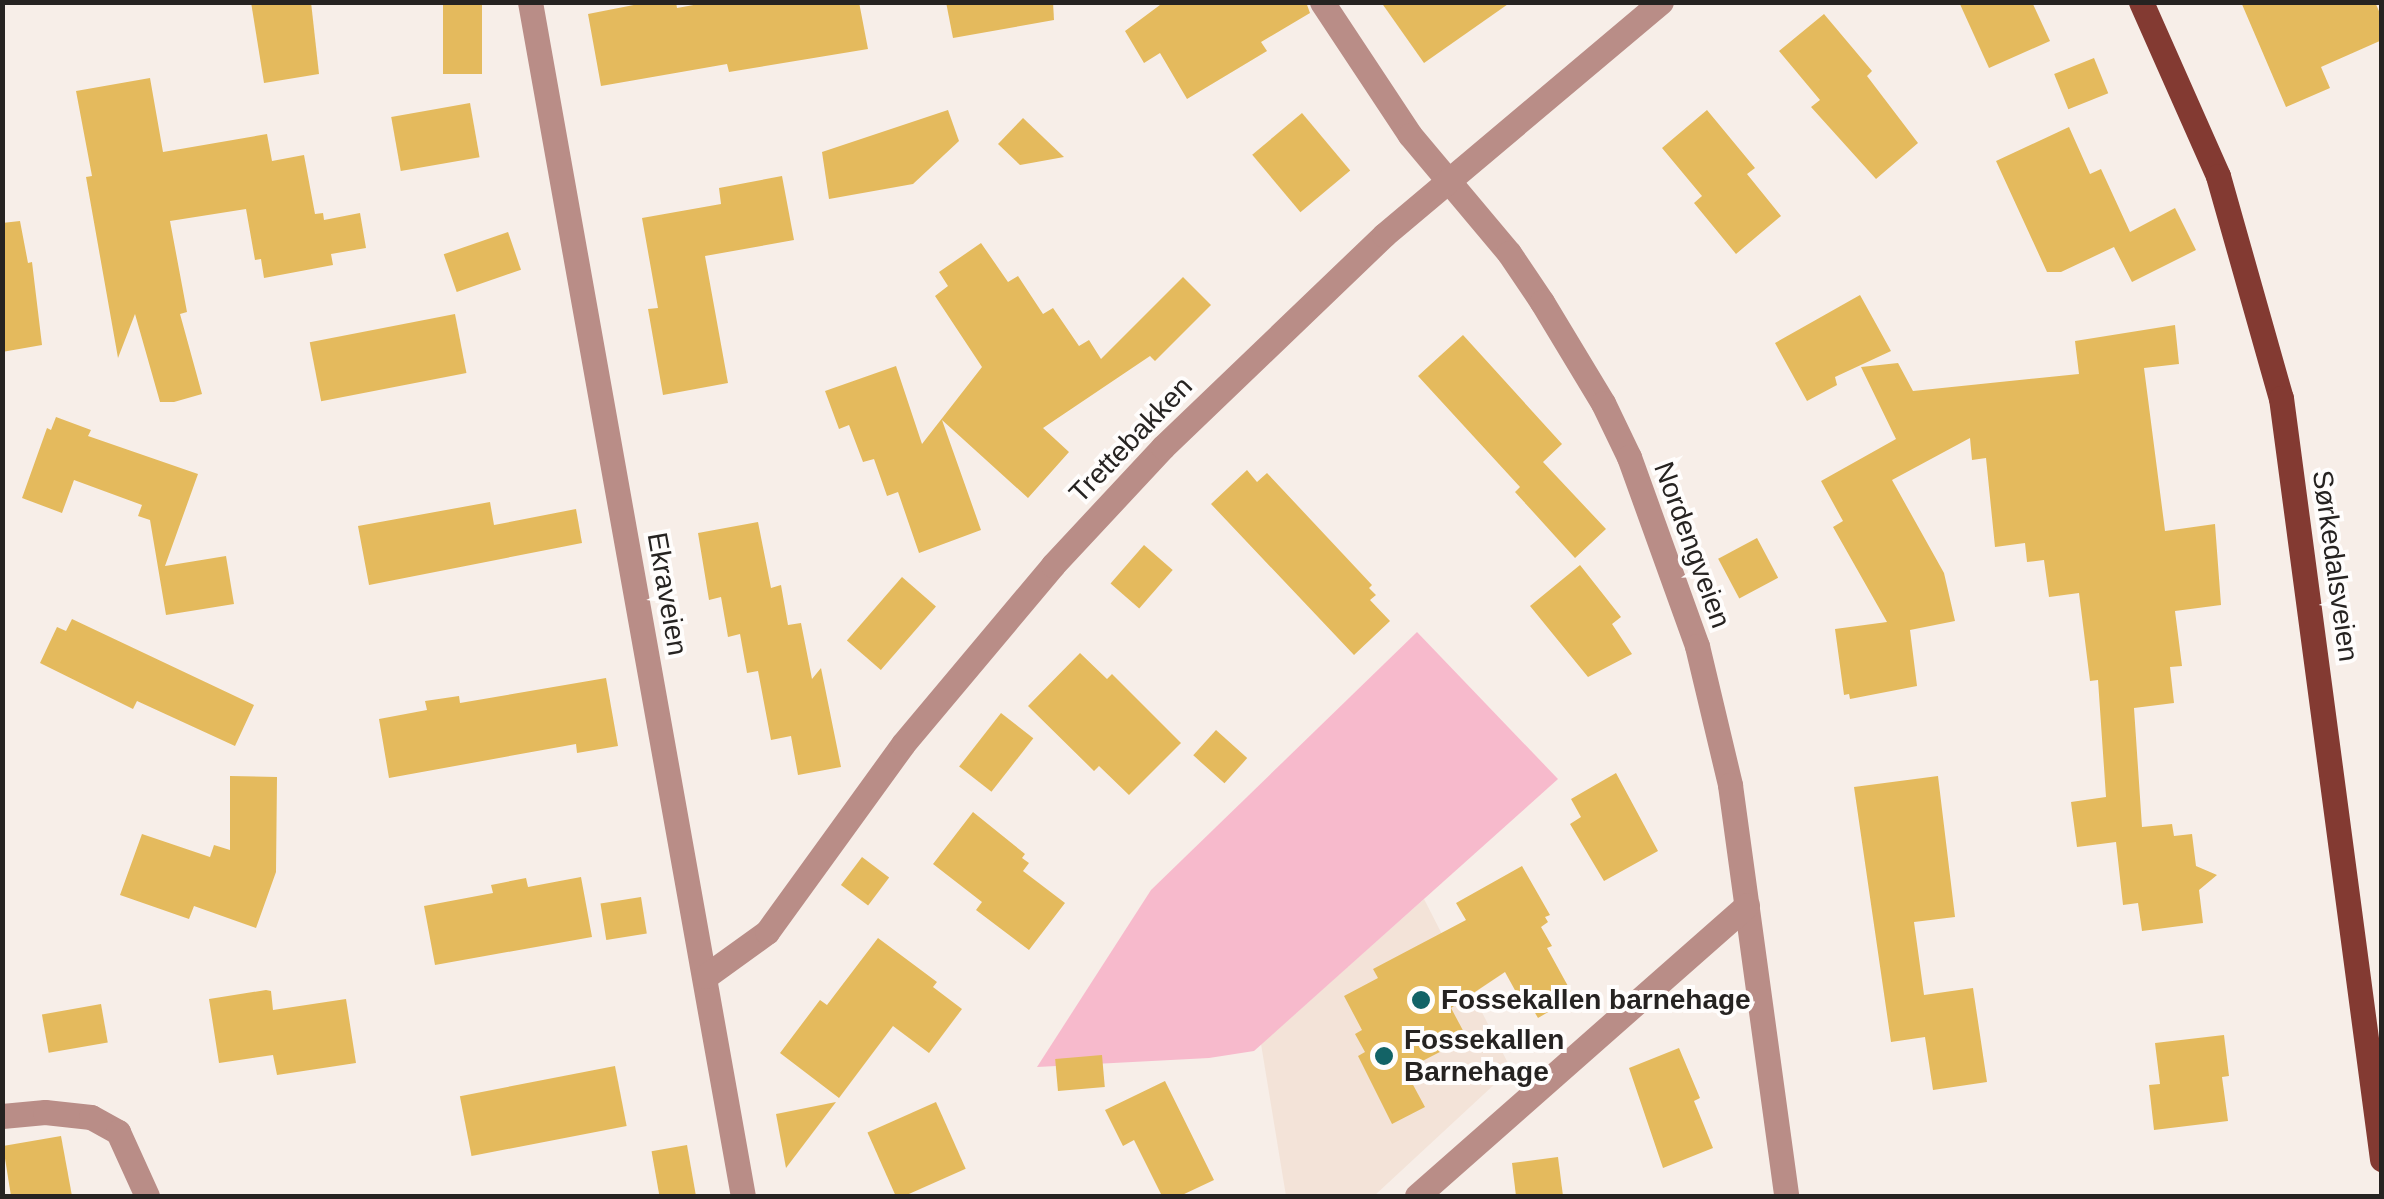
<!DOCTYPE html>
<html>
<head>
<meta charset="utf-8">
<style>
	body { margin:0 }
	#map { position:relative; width:2384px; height:1199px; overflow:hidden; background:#f7eee8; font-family:Arial,sans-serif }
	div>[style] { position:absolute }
	.built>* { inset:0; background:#f3e3d8 }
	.green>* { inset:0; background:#f7bacc }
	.building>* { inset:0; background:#e4ba5d; transform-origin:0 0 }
	.minor>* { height:25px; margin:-12.5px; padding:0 12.5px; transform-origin:12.5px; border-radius:12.5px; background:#b98d87 }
	.major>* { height:25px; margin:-12.5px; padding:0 12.5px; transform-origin:12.5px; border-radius:12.5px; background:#833a32 }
	.dots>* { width:28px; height:28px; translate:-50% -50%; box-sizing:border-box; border:5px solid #fffdfc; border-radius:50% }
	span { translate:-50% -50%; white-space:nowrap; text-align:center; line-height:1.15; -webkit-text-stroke:8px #fffdfc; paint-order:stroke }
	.street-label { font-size:28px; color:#262321 }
	.poi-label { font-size:28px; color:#262321; font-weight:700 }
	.left { translate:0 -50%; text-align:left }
	.frame { position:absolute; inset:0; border:5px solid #262321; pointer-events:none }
</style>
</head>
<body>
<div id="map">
	<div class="built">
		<i style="clip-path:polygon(1424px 899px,1511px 1069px,1374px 1196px,1286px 1196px,1261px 1044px)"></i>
	</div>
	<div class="green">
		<i style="clip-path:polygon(1417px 632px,1558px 779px,1254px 1051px,1209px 1058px,1037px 1067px,1151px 890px)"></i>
	</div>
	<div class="building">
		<i style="clip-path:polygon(251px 2px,311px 2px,319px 74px,264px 83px)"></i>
		<i style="left:443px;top:2px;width:39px;height:72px"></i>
		<i style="clip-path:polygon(649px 2px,676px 2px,677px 8px,710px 2px,859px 2px,868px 49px,729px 72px,727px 64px,601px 86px,588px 14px)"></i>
		<i style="clip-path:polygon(946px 2px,1053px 2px,1054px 20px,953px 38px)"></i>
		<i style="clip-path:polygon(1164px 2px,1306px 2px,1310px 13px,1261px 42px,1267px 51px,1187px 99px,1160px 53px,1144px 63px,1125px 31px)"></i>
		<i style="clip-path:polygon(1381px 2px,1511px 2px,1424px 63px)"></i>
		<i style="clip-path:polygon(1959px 2px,2032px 2px,2050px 41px,1989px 68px)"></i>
		<i style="clip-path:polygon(2241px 2px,2375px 2px,2382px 18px,2382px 40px,2321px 67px,2330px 88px,2286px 107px)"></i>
		<i style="clip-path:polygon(1824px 14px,1872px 71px,1867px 76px,1918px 143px,1876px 179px,1811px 107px,1820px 100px,1779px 51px)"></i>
		<i style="left:2094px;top:58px;width:38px;height:43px;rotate:68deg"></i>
		<i style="clip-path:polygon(150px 78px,163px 152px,267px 134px,272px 161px,304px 155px,315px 214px,323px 213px,324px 220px,360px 213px,366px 248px,331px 254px,333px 265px,264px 278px,261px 259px,255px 260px,246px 209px,170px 221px,187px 312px,180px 314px,202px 394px,174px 402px,160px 402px,135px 314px,118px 358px,86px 177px,92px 176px,76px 91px)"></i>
		<i style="left:470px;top:103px;width:55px;height:80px;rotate:80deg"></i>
		<i style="clip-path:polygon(948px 110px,959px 141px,913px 184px,829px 199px,822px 152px)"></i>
		<i style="clip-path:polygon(1707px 110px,1755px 168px,1747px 174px,1781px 216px,1736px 254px,1694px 203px,1702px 196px,1662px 148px)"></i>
		<i style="left:1302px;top:113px;width:75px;height:65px;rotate:50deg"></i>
		<i style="clip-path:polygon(1023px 118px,1064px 157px,1020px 165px,998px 144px)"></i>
		<i style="clip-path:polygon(2069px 127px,2090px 174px,2101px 169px,2130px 232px,2175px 208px,2196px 250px,2132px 282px,2114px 247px,2061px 272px,2047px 272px,1996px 161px)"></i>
		<i style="clip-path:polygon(782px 176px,794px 240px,705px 256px,728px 383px,663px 395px,648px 309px,658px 308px,642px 218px,721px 204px,719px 188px)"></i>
		<i style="clip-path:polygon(20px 221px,28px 263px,32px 262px,42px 345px,2px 352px,2px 223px)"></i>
		<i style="left:508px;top:232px;width:40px;height:68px;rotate:71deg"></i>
		<i style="clip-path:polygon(981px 243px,1008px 282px,1018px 276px,1043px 314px,1053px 308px,1079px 346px,1089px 340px,1101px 359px,1183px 277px,1211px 305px,1155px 361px,1150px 356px,1043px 428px,1069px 452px,1028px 498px,942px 420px,981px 530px,919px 553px,898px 492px,887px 496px,874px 459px,863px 462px,849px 425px,839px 429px,825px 391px,896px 366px,922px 444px,982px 367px,935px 296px,948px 286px,939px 272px)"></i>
		<i style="clip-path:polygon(1860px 295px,1891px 351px,1835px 377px,1837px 385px,1807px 401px,1775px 343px)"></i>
		<i style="left:455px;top:314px;width:60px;height:148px;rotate:79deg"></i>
		<i style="clip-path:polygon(2175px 325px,2179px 364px,2144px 368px,2164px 523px,2165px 531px,2215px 524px,2221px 605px,2175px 611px,2182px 666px,2170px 667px,2174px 703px,2134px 708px,2142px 827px,2172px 824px,2174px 836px,2192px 834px,2196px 866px,2217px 875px,2199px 890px,2203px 923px,2142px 931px,2138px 903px,2123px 905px,2116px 842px,2077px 847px,2071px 802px,2106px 797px,2098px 680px,2090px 681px,2079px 593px,2049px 597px,2044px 560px,2027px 562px,2025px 543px,1995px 547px,1986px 458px,1972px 460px,1970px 438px,1892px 480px,1944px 573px,1955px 621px,1910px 630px,1917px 686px,1850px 699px,1849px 694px,1844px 695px,1835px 629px,1887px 622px,1833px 527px,1843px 521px,1821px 481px,1896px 439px,1861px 367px,1898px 363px,1913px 391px,2079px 374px,2075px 341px)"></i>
		<i style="clip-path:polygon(1463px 335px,1562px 444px,1543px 462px,1606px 529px,1575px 558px,1515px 492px,1520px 487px,1418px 376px)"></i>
		<i style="clip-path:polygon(56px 417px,91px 430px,88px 436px,198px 474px,165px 566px,226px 556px,234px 604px,166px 615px,150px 520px,138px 516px,142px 505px,74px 480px,62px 513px,22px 498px,47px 428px,51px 430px)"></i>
		<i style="clip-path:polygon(1247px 470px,1257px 482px,1267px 473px,1372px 585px,1369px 588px,1376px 595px,1370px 600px,1390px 621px,1354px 655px,1211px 504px)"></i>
		<i style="clip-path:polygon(490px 502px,494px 525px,576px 509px,582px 543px,369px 585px,358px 526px)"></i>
		<i style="clip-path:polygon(758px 522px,771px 588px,781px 585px,788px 625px,801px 623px,812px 679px,821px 668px,841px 767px,798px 775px,791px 736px,771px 740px,758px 671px,747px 673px,740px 634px,728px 637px,721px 597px,709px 600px,698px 533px)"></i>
		<i style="left:1757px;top:538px;width:45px;height:44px;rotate:62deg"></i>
		<i style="left:1144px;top:545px;width:38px;height:51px;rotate:41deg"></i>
		<i style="clip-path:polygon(1580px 565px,1621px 617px,1612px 624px,1632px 654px,1588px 677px,1530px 606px)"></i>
		<i style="left:902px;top:577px;width:45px;height:84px;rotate:41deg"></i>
		<i style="clip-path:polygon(72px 619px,254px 705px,235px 746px,137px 701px,133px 709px,40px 663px,57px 627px,66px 631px)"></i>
		<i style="clip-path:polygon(1080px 653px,1107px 679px,1112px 674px,1181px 743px,1129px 795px,1099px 766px,1094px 771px,1028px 706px)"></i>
		<i style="clip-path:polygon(606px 678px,618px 746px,577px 753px,576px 744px,389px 778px,379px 719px,427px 710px,425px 701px,459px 696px,460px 703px)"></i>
		<i style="left:1001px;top:713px;width:41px;height:68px;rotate:38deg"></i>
		<i style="left:1216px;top:730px;width:42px;height:34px;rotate:42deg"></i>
		<i style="clip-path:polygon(1616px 773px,1658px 851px,1604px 881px,1570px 824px,1581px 817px,1571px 799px)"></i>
		<i style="clip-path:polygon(230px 776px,277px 777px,276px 872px,256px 928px,194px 906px,189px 919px,120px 895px,142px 834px,210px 857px,214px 845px,230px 850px)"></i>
		<i style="clip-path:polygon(1938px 776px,1955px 917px,1914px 922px,1924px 995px,1973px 988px,1987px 1082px,1933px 1090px,1925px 1037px,1891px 1042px,1854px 787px)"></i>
		<i style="clip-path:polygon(973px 812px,1025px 854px,1022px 858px,1029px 863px,1023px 871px,1065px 903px,1029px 950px,976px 910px,982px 902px,933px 864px)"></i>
		<i style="left:862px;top:857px;width:34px;height:35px;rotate:37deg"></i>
		<i style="clip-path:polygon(1522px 866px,1550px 915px,1545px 917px,1548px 922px,1541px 927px,1552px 946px,1547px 948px,1574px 997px,1538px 1018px,1527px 999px,1522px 1003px,1505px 972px,1451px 1008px,1467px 1038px,1405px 1070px,1425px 1107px,1392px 1124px,1358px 1056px,1365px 1052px,1355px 1034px,1362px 1030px,1344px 996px,1378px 978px,1373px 969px,1466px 920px,1456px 903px)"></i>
		<i style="clip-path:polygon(581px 877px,592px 937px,435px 965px,424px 906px,493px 893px,491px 885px,526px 878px,528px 887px)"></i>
		<i style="left:641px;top:897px;width:37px;height:41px;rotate:81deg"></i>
		<i style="clip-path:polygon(878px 938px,937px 982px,933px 987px,962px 1009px,929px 1053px,893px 1026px,839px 1098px,780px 1053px,820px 1000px,827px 1005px)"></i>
		<i style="clip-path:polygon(266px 990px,271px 991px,273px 1010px,346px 999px,356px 1063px,277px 1075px,273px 1055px,219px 1063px,209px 999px)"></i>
		<i style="left:101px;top:1004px;width:39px;height:60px;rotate:80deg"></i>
		<i style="clip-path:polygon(2224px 1035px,2229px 1076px,2222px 1077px,2228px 1121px,2154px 1130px,2149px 1085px,2160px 1084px,2155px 1043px)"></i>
		<i style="clip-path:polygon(1679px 1048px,1700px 1098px,1694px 1101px,1713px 1148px,1663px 1168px,1629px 1068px)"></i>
		<i style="left:1102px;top:1055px;width:32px;height:47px;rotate:85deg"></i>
		<i style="left:615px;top:1066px;width:61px;height:158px;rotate:79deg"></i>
		<i style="clip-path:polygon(1165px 1081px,1214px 1180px,1180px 1196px,1162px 1196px,1134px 1140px,1123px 1146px,1105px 1110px)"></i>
		<i style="clip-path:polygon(836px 1102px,786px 1168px,776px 1114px)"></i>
		<i style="left:936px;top:1102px;width:73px;height:75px;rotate:66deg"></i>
		<i style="clip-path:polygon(61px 1136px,72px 1196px,11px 1196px,3px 1146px)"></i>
		<i style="left:687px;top:1145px;width:52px;height:36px;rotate:80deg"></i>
		<i style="clip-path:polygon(1558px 1157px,1563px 1196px,1516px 1196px,1512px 1163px)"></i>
	</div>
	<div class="minor">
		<i style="left:530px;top:2px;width:1213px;rotate:79.89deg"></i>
		<i style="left:1322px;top:2px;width:159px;rotate:56.5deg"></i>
		<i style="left:1410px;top:135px;width:154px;rotate:50deg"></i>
		<i style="left:1509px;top:253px;width:59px;rotate:56deg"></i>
		<i style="left:1542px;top:302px;width:118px;rotate:58.9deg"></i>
		<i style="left:1603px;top:403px;width:60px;rotate:64.3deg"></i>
		<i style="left:1629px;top:457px;width:201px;rotate:70.2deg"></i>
		<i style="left:1697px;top:646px;width:143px;rotate:76.6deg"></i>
		<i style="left:1730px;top:785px;width:415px;rotate:82.2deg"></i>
		<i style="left:706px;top:976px;width:75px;rotate:-35.8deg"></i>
		<i style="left:767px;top:932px;width:232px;rotate:-54.1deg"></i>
		<i style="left:903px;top:744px;width:234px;rotate:-50deg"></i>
		<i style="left:1053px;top:565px;width:161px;rotate:-47deg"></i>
		<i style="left:1163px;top:447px;width:306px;rotate:-43.8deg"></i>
		<i style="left:1384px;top:235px;width:362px;rotate:-40.1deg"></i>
		<i style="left:2px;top:1116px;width:43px;rotate:-5.3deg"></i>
		<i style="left:45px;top:1112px;width:46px;rotate:6.2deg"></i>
		<i style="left:91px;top:1117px;width:31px;rotate:29deg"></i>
		<i style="left:118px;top:1132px;width:70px;rotate:65.6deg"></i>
		<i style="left:1417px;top:1196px;width:440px;rotate:-41.4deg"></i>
	</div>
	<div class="major">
		<i style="left:2141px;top:2px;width:190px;rotate:66.1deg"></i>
		<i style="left:2218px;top:176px;width:231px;rotate:74.2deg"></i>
		<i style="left:2281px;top:398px;width:768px;rotate:82.44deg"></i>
	</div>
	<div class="dots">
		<i style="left:1421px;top:1000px;background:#136366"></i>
		<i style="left:1384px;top:1056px;background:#136366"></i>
	</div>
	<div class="street-label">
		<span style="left:1131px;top:440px;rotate:-46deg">Trettebakken</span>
		<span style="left:1692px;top:545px;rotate:70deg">Nordengveien</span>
		<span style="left:2335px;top:566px;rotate:82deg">Sørkedalsveien</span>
		<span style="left:667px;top:594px;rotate:80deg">Ekraveien</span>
	</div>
	<div class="poi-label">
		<span class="left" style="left:1441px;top:1000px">Fossekallen barnehage</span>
		<span class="left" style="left:1404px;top:1056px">Fossekallen<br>Barnehage</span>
	</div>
	<div class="frame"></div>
</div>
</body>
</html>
